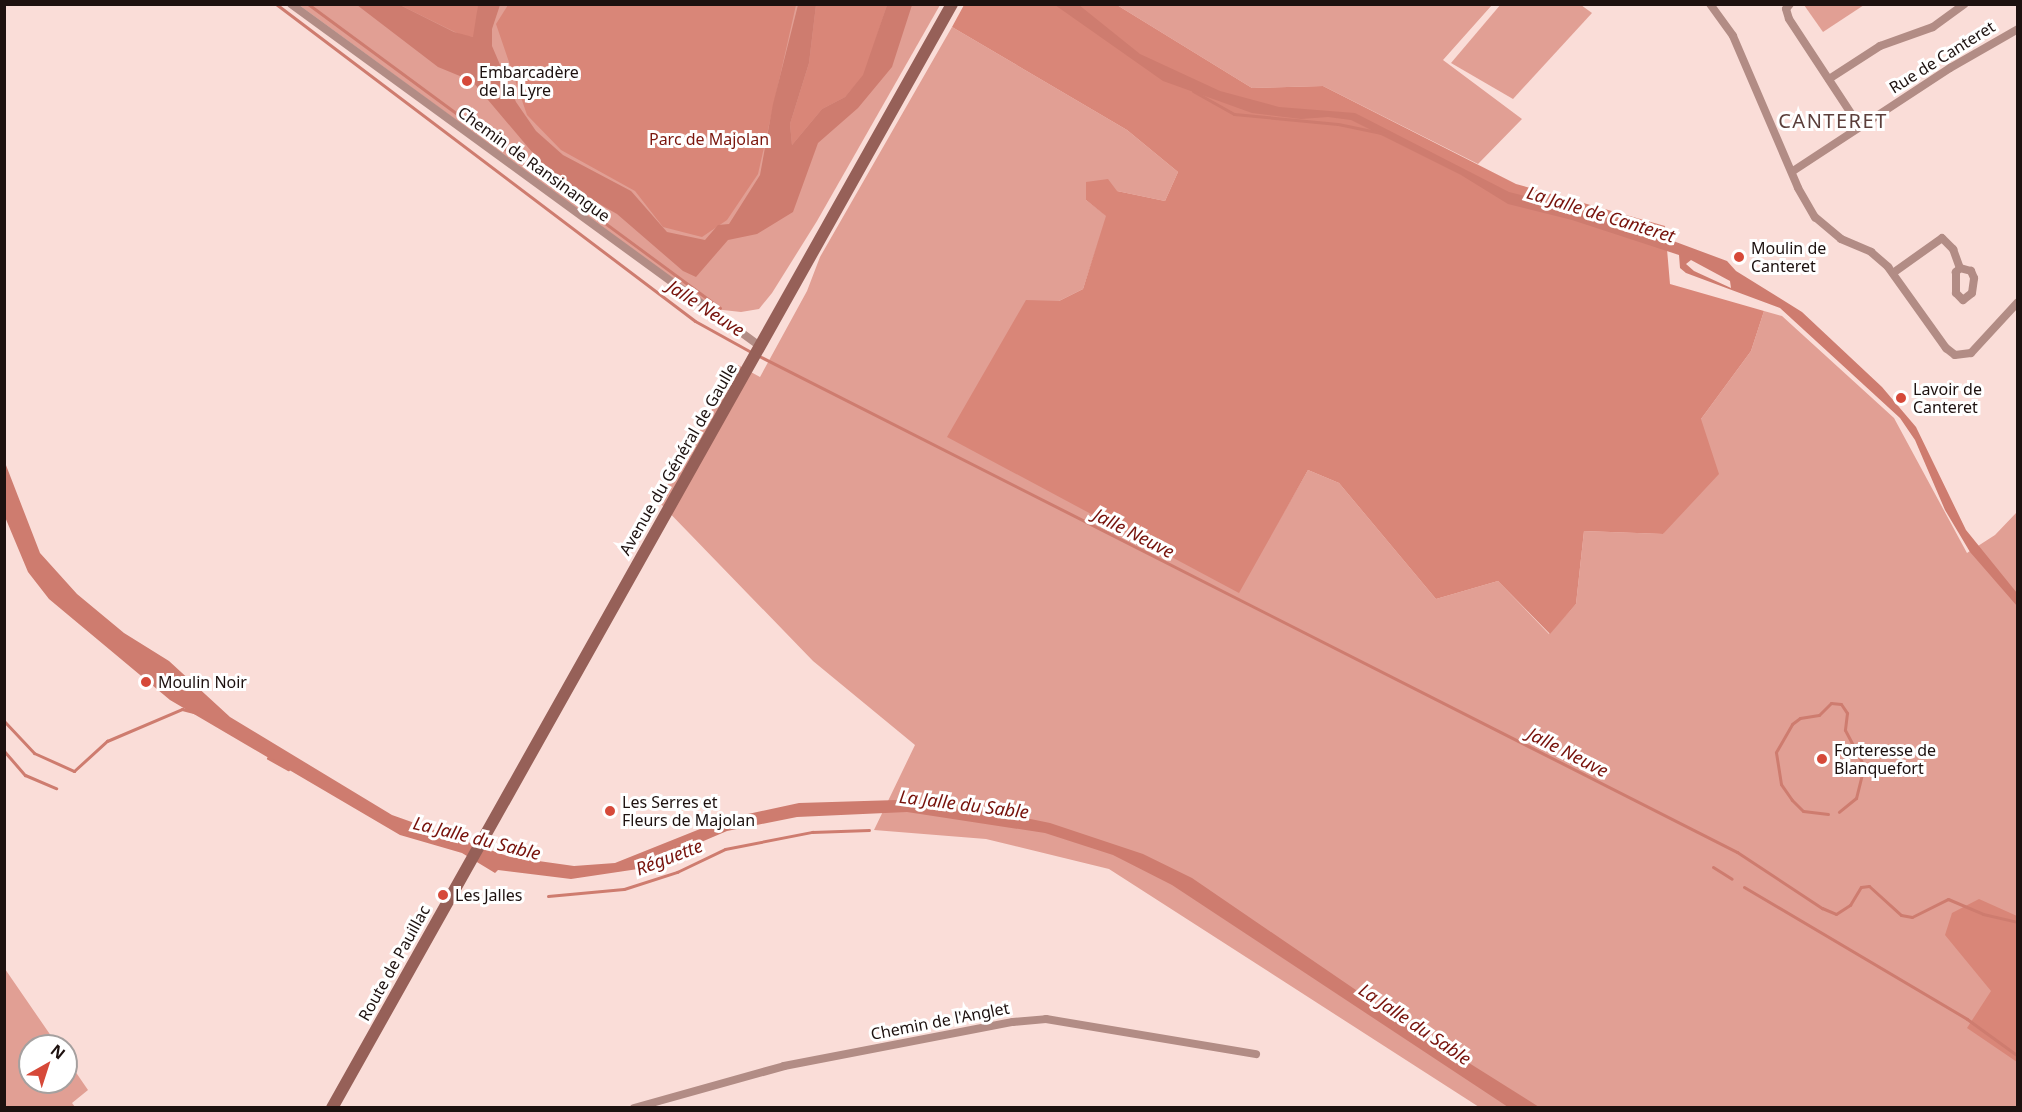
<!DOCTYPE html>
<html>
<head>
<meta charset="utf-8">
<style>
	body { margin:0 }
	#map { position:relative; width:2022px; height:1112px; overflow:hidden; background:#faddd8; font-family:"Noto Sans",sans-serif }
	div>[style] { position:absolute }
	.green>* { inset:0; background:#e19f94 }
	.forest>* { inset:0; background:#d98678 }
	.water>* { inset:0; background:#ce7c6f }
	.stream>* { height:3px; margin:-1.5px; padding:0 1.5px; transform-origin:1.5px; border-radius:1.5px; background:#ce7c6f }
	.minor>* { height:8px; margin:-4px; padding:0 4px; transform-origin:4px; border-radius:4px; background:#b28c85 }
	.secondary>* { height:12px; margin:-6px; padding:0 6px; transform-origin:6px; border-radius:6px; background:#966058 }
	.dots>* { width:16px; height:16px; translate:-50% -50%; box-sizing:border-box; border:3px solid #fff; border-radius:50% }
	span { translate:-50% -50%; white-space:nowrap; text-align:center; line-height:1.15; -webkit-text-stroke:6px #fff; paint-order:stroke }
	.street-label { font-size:16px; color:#1d110f }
	.poi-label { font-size:16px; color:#1d110f }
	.left { translate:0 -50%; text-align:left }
	.park-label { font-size:16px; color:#7b170e }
	.water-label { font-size:18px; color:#77120b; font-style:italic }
	.quarter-label { font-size:20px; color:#5b3e3a; letter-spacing:1.5px }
	.frame { position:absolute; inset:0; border:6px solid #1d110f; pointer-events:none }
	.north { position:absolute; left:18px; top:1034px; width:60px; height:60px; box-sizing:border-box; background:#fff; border:2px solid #a5a09f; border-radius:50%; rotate:39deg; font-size:16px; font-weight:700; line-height:24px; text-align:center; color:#1d110f }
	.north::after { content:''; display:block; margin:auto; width:21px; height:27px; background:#d64939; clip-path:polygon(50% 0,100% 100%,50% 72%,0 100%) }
</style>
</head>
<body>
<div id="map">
	<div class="green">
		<i style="clip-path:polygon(1501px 4px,1581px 5px,1592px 13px,1513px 99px,1451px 63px)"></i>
		<i style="clip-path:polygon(299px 5px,940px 5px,817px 221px,772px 293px,759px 309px,741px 312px,714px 309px)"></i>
		<i style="clip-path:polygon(1117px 5px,1492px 5px,1443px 60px,1522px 119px,1478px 164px,1323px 86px,1252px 88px)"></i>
		<i style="clip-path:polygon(1804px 5px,1864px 5px,1823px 32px)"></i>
		<i style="clip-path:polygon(952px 27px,1127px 130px,1178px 172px,1165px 201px,1117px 191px,1086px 200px,1107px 216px,1083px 289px,1059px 301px,1238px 592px,1308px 470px,1339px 483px,1436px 599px,1498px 581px,1549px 634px,1576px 604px,1584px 531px,1663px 534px,1701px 419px,1751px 351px,1764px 311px,1782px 316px,1894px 418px,1967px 553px,1995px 535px,2017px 512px,2017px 1107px,1479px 1107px,1109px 869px,986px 839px,874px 830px,915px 745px,813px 661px,658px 501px,738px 365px,760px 377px,807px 291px,820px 257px)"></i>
		<i style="clip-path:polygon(5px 969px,58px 1046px,30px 1046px,30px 1082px,66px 1082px,66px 1058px,88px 1090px,72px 1103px,75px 1107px,5px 1107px)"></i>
	</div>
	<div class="forest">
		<i style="clip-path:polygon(400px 5px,478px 5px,476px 34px,473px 37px,461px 35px)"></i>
		<i style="clip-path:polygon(508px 5px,796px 5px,758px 174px,727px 220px,702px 237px,663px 227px,635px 191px,561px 150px,527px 115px,496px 24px)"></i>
		<i style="clip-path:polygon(816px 5px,887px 5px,864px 75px,845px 97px,822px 109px,792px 145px,790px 124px,809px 63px)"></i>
		<i style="clip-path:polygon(964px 5px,1117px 5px,1252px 88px,1323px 86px,1516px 184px,1665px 226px,1670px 284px,1764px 311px,1751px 351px,1701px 419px,1719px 474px,1663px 534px,1584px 531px,1576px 604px,1550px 634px,1498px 581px,1436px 599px,1339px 483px,1308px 470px,1239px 593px,947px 437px,1026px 300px,1059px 301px,1083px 289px,1106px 216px,1086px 200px,1086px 182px,1108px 179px,1117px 191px,1165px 201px,1178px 172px,1127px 130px,952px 27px)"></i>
		<i style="clip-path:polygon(1979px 899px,2017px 916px,2017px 1062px,1967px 1028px,1991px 991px,1945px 935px,1952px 913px)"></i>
	</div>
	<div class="water">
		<i style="clip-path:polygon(357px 5px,400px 5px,454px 32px,473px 37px,478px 5px,500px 5px,492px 29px,492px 46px,516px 102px,536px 131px,563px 155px,631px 191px,667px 232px,705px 240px,718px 225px,729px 224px,760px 175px,773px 104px,798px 5px,816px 5px,809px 63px,790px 124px,792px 145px,822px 109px,845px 97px,863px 75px,887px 5px,912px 5px,892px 67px,858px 108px,818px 143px,793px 212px,757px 234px,728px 240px,696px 277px,683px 271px,617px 214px,554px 178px,472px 81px,438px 67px)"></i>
		<i style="clip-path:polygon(evenodd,1055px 5px,1079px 5px,1140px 54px,1220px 91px,1279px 107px,1355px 113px,1509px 192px,1606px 216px,1727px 261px,1736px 271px,1802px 312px,1882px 387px,1916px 427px,1966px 530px,2017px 593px,2017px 606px,1970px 552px,1945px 510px,1915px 440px,1900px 418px,1780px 308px,1686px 273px,1680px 268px,1679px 255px,1572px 220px,1508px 204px,1461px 175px,1351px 120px,1328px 117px,1301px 119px,1252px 113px,1163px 81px,1055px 5px,1691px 260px,1730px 281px,1731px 288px,1694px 271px,1686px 264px,1691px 260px)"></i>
		<i style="clip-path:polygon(4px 460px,40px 553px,77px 594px,124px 633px,169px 661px,230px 717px,392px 815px,510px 857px,574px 866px,615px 863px,725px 819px,799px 803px,897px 800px,996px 812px,1050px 823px,1143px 854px,1192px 878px,1391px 1014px,1539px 1107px,1508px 1107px,1172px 885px,1113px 855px,1045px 833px,907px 812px,797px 817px,727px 831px,638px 869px,571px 879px,498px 870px,495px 873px,462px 853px,400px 835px,170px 700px,49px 599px,28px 572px,5px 517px)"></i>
	</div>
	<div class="stream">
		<i style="left:276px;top:4px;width:525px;rotate:37.11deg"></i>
		<i style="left:695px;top:321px;width:64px;rotate:29deg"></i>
		<i style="left:308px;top:4px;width:512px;rotate:36.42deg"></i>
		<i style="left:1193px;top:91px;width:47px;rotate:29.3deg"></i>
		<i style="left:1234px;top:114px;width:104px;rotate:5.5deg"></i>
		<i style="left:1338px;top:124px;width:49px;rotate:11.8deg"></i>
		<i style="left:757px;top:355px;width:1099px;rotate:26.89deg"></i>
		<i style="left:1737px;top:852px;width:102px;rotate:33.4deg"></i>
		<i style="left:1822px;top:908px;width:15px;rotate:23deg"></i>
		<i style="left:1836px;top:914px;width:17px;rotate:-33deg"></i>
		<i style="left:1850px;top:905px;width:21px;rotate:-59deg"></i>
		<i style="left:1861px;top:887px;width:8px;rotate:-7deg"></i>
		<i style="left:1869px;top:886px;width:43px;rotate:42.2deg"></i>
		<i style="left:1901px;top:915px;width:11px;rotate:10deg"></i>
		<i style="left:1912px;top:917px;width:40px;rotate:-26.6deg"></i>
		<i style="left:1948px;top:899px;width:38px;rotate:23deg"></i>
		<i style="left:1983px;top:914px;width:36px;rotate:13deg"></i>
		<i style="left:4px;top:721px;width:44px;rotate:46.8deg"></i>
		<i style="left:34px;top:753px;width:44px;rotate:24.2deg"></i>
		<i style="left:74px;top:771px;width:45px;rotate:-42.3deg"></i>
		<i style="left:107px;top:741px;width:82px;rotate:-23.1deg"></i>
		<i style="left:182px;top:709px;width:16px;rotate:15deg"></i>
		<i style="left:4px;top:751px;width:32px;rotate:49deg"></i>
		<i style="left:25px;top:775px;width:34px;rotate:23deg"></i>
		<i style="left:268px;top:758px;width:23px;rotate:29deg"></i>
		<i style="left:1828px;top:814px;width:25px;rotate:-173deg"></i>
		<i style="left:1803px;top:811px;width:16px;rotate:-135deg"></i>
		<i style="left:1792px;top:800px;width:19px;rotate:-125deg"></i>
		<i style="left:1781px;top:784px;width:32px;rotate:-99deg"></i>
		<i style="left:1776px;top:752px;width:32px;rotate:-60deg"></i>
		<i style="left:1792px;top:724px;width:10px;rotate:-37deg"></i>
		<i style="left:1800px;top:718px;width:19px;rotate:-9deg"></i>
		<i style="left:1819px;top:715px;width:17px;rotate:-45deg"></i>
		<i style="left:1831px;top:703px;width:10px;rotate:6deg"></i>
		<i style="left:1841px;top:704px;width:11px;rotate:56deg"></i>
		<i style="left:1847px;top:713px;width:17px;rotate:97deg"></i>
		<i style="left:1845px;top:730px;width:41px;rotate:62.2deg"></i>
		<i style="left:1864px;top:766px;width:33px;rotate:104deg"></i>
		<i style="left:1856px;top:798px;width:22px;rotate:141deg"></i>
		<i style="left:1713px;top:867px;width:22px;rotate:32deg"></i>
		<i style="left:1744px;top:887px;width:259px;rotate:30.6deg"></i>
		<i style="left:1967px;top:1019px;width:63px;rotate:36deg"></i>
		<i style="left:548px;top:896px;width:76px;rotate:-5.3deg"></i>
		<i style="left:624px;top:889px;width:56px;rotate:-17.8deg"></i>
		<i style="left:677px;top:872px;width:53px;rotate:-25.6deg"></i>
		<i style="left:725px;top:849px;width:89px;rotate:-11.1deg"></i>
		<i style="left:812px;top:832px;width:57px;rotate:-2deg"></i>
	</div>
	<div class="minor">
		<i style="left:291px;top:4px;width:582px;rotate:36.12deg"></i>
		<i style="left:1710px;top:4px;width:39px;rotate:54deg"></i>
		<i style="left:1733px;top:36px;width:165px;rotate:66.8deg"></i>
		<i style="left:1798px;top:188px;width:34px;rotate:60deg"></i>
		<i style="left:1815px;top:217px;width:34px;rotate:40deg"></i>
		<i style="left:1841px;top:239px;width:33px;rotate:23deg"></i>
		<i style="left:1871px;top:252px;width:23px;rotate:41deg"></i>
		<i style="left:1888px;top:267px;width:100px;rotate:54.4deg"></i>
		<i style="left:1946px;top:348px;width:11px;rotate:38deg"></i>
		<i style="left:1955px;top:355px;width:16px;rotate:-7deg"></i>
		<i style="left:1971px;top:353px;width:69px;rotate:-47.3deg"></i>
		<i style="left:1790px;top:4px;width:6px;rotate:129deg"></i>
		<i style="left:1786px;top:9px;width:10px;rotate:73deg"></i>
		<i style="left:1789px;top:19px;width:129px;rotate:56.7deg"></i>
		<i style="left:1829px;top:79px;width:61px;rotate:-32.9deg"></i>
		<i style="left:1880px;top:46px;width:56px;rotate:-19.7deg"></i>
		<i style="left:1933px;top:27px;width:39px;rotate:-36deg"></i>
		<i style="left:1793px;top:171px;width:188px;rotate:-33.3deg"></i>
		<i style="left:1950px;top:68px;width:78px;rotate:-29.8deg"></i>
		<i style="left:1893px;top:273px;width:60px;rotate:-35.5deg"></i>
		<i style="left:1942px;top:238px;width:16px;rotate:45deg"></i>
		<i style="left:1953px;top:249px;width:20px;rotate:70deg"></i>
		<i style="left:1960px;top:268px;width:6px;rotate:135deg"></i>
		<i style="left:1956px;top:272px;width:21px;rotate:90deg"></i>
		<i style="left:1956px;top:293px;width:10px;rotate:45deg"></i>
		<i style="left:1963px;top:300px;width:11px;rotate:-38deg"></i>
		<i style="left:1972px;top:293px;width:15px;rotate:-82deg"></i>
		<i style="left:1974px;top:278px;width:8px;rotate:-113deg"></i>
		<i style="left:1971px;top:271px;width:11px;rotate:-165deg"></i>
		<i style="left:634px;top:1108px;width:156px;rotate:-15.6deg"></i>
		<i style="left:784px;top:1066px;width:233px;rotate:-10.9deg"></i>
		<i style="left:1013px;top:1022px;width:33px;rotate:-5deg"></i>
		<i style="left:1046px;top:1019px;width:213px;rotate:9.5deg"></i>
	</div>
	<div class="secondary">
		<i style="left:332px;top:1108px;width:1266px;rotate:-60.68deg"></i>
	</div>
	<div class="dots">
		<i style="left:467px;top:81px;background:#d64939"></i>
		<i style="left:1739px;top:257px;background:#d64939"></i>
		<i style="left:1901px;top:398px;background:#d64939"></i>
		<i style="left:146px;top:682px;background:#d64939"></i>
		<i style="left:1822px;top:759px;background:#d64939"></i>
		<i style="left:610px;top:811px;background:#d64939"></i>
		<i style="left:443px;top:895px;background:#d64939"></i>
	</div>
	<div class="street-label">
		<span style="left:1942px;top:57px;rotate:-32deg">Rue de Canteret</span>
		<span style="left:534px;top:164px;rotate:36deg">Chemin de Ransinangue</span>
		<span style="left:678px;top:459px;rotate:-60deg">Avenue du Général de Gaulle</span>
		<span style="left:394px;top:963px;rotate:-61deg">Route de Pauillac</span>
		<span style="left:940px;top:1021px;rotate:-11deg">Chemin de l'Anglet</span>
	</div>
	<div class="poi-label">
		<span class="left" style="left:479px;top:81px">Embarcadère<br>de la Lyre</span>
		<span class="left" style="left:1751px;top:257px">Moulin de<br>Canteret</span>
		<span class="left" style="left:1913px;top:398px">Lavoir de<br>Canteret</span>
		<span class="left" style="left:158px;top:682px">Moulin Noir</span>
		<span class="left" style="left:1834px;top:759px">Forteresse de<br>Blanquefort</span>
		<span class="left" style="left:622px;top:811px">Les Serres et<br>Fleurs de Majolan</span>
		<span class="left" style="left:455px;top:895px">Les Jalles</span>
	</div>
	<div class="park-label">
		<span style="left:709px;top:139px">Parc de Majolan</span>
	</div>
	<div class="water-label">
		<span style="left:1601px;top:214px;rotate:17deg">La Jalle de Canteret</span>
		<span style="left:706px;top:308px;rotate:33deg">Jalle Neuve</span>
		<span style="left:1134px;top:533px;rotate:27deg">Jalle Neuve</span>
		<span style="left:1568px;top:752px;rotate:27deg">Jalle Neuve</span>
		<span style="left:964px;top:804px;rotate:7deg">La Jalle du Sable</span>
		<span style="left:477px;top:838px;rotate:14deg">La Jalle du Sable</span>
		<span style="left:669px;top:857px;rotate:-21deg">Réguette</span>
		<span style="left:1415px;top:1024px;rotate:34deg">La Jalle du Sable</span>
	</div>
	<div class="quarter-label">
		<span style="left:1833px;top:120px">CANTERET</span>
	</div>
	<div class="frame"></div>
	<div class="north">N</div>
</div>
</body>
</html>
